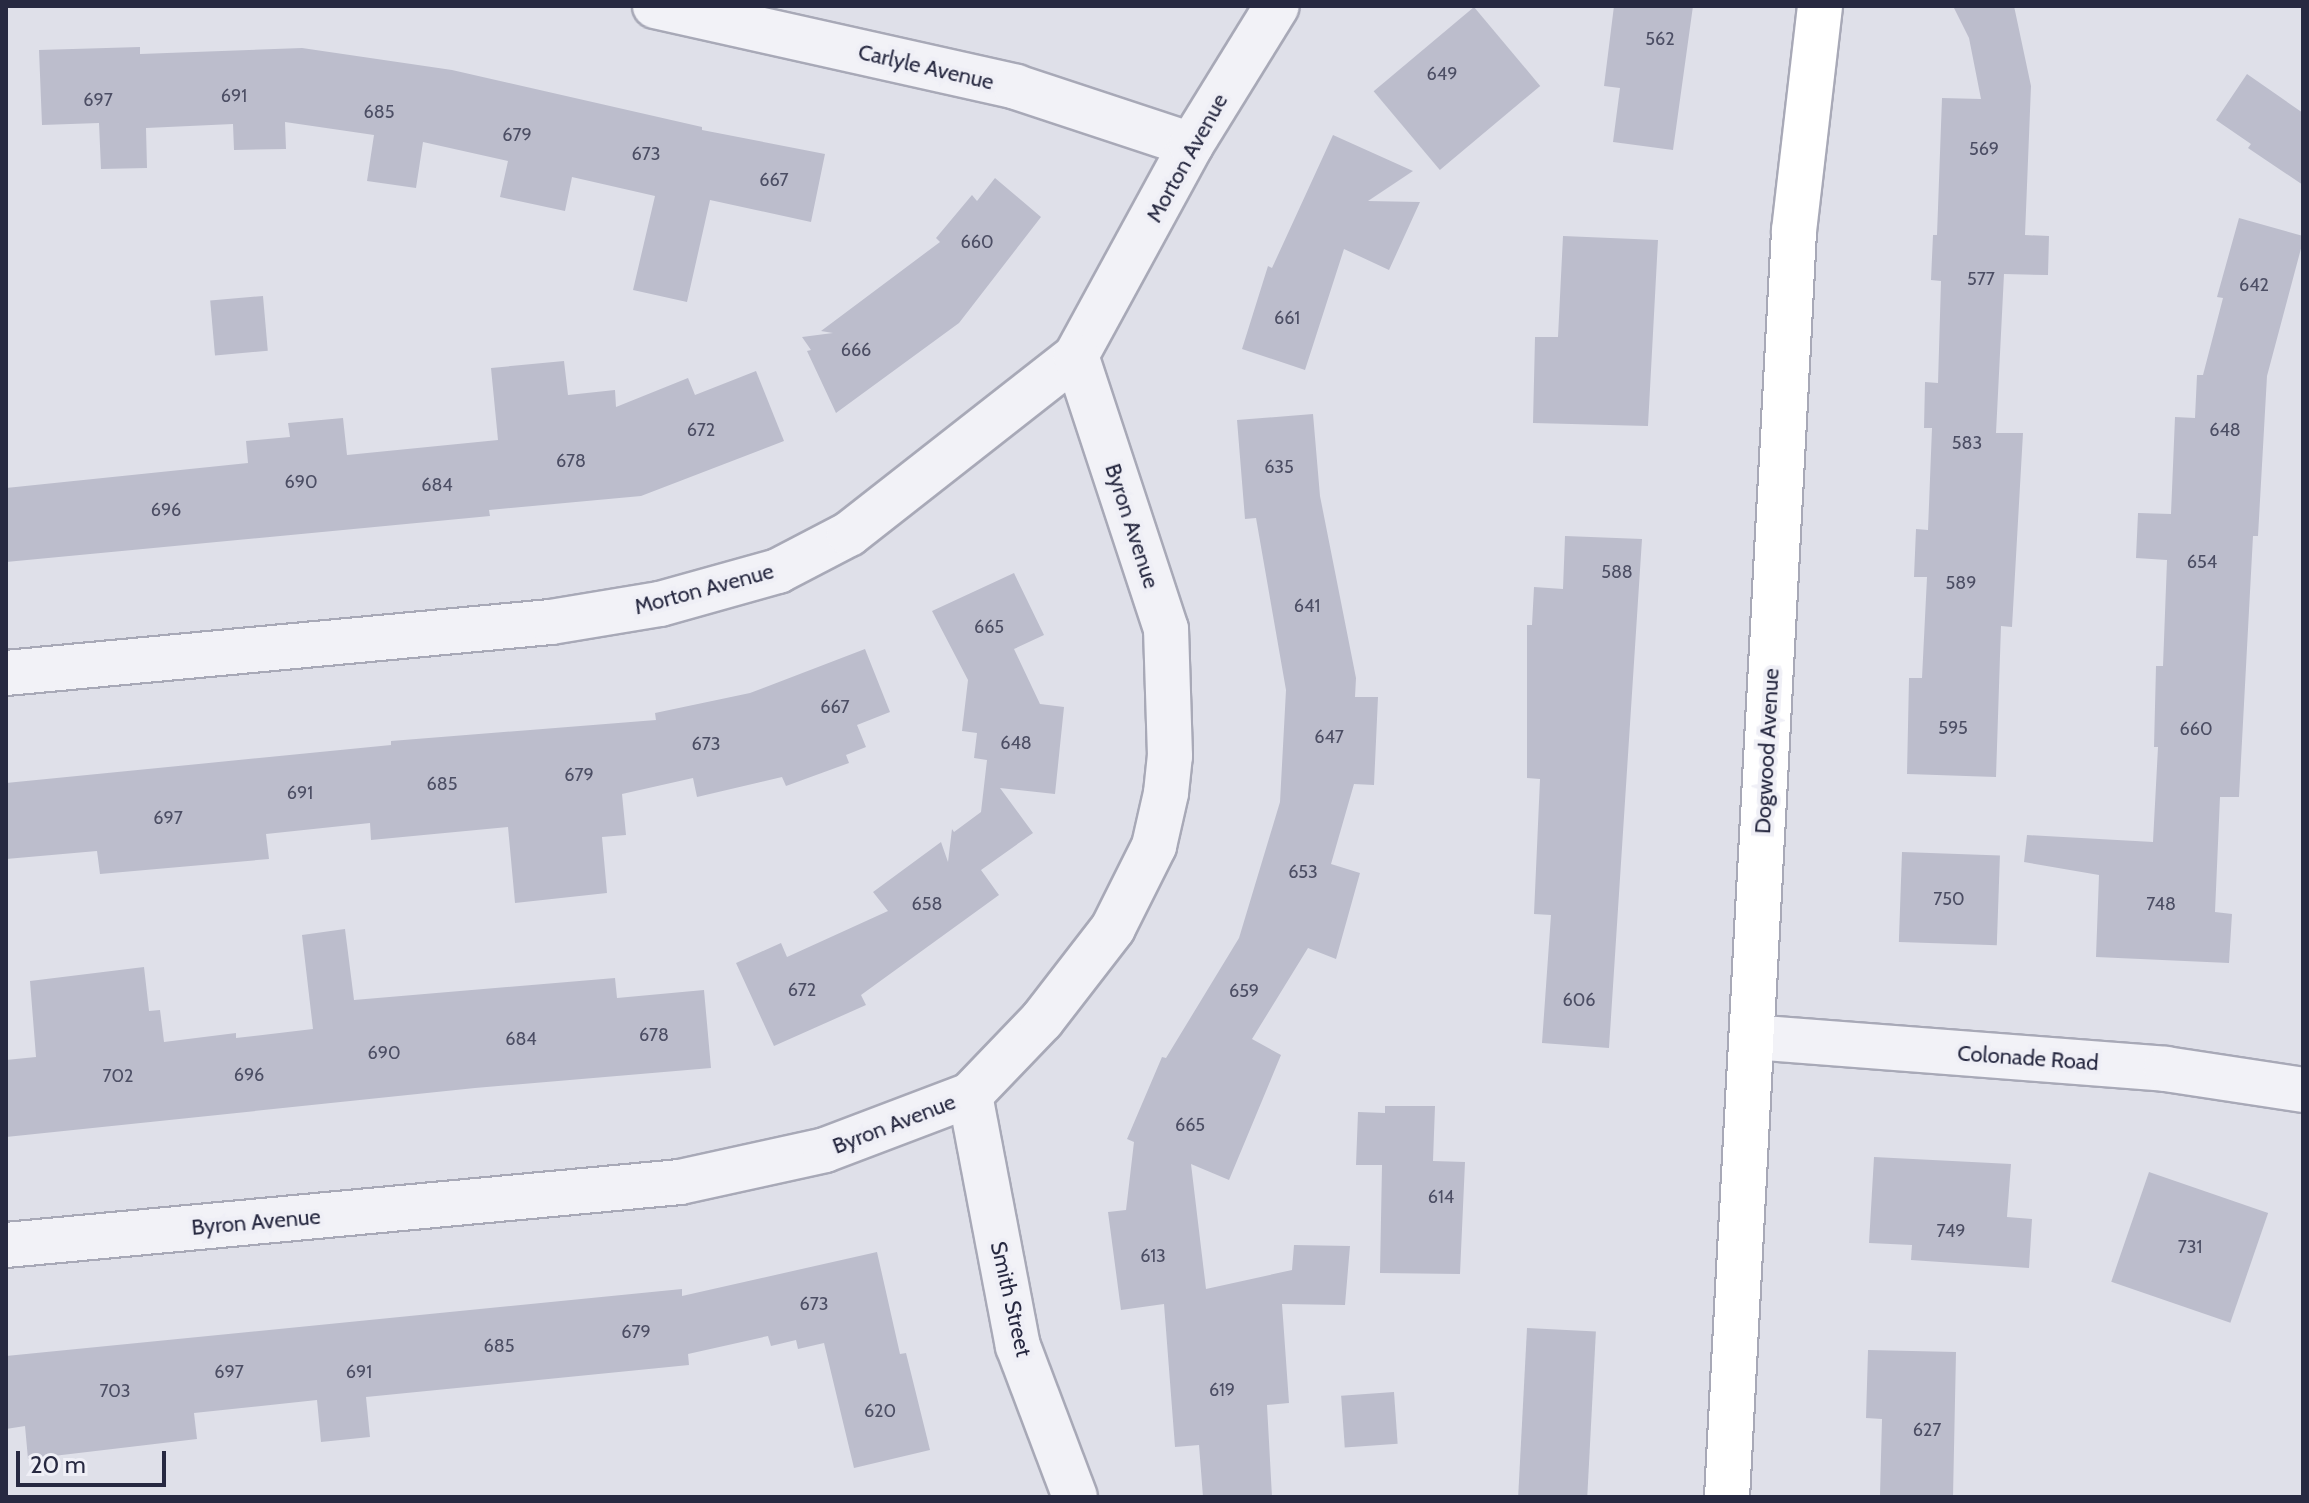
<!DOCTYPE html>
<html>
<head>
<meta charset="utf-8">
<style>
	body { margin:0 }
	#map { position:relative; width:2309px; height:1503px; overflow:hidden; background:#dfe0e9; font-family:Cabin,sans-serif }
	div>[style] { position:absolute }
	.building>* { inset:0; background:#bcbdcc; transform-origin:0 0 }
	.roads { filter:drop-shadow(2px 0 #a8a9b7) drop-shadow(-2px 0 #a8a9b7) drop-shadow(0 2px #a8a9b7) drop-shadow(0 -2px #a8a9b7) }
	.street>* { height:44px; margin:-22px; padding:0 22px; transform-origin:22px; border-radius:22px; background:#f2f2f7 }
	.secondary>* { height:44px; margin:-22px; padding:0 22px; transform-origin:22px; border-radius:22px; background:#fff }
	span { translate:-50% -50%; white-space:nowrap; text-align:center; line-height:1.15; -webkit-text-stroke:8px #efeff6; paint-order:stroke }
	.number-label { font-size:18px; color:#4c4e64 }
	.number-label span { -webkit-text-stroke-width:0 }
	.street-label { font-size:22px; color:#272941 }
	.frame { position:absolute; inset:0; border:8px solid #272941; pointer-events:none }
	.scale { position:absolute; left:16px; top:1451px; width:150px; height:36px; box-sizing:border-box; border:4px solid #272941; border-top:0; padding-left:10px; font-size:24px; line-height:28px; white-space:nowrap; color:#272941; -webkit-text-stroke:6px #efeff6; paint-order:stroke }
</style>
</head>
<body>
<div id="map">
	<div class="building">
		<i style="clip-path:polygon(1614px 6px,1693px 6px,1673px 150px,1613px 142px,1620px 88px,1604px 86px)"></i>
		<i style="clip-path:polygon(1953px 6px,2014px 6px,2031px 86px,2025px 235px,2049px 236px,2048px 275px,2004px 274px,1996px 433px,2023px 433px,2012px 627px,2001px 626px,1996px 777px,1907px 774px,1909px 678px,1922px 678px,1927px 577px,1914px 577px,1916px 529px,1928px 530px,1932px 428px,1924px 428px,1925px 382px,1938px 383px,1941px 281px,1931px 280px,1933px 235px,1937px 235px,1942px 98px,1981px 99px,1969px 38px)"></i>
		<i style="left:1474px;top:7px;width:103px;height:131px;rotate:50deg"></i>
		<i style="clip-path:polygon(140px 47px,140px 54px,302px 48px,452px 70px,702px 127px,702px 130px,825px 154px,811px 222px,710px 200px,687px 302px,633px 290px,655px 196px,572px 177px,565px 211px,500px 197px,508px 161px,423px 142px,416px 188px,367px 181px,374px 135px,285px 122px,286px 149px,234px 150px,233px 124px,146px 128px,147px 168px,101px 169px,99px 123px,42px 125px,39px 50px)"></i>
		<i style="clip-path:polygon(2247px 74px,2303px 113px,2303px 185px,2248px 148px,2251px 144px,2216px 120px)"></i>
		<i style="clip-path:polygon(1333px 135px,1413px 171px,1368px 201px,1420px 202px,1389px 270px,1344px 249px,1305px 370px,1242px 349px,1268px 266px,1272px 268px)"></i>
		<i style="clip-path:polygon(995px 178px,1041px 217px,959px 323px,836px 413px,807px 351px,811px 350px,802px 337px,833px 333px,821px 331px,940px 242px,936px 238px,972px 195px,977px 201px)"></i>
		<i style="clip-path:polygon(2239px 218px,2303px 236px,2303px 241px,2267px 376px,2258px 536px,2253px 536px,2239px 797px,2220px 797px,2215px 912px,2232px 914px,2229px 963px,2096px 957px,2099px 875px,2024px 862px,2027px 835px,2153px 842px,2158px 747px,2154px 747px,2156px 666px,2163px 666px,2167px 560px,2136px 558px,2138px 513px,2171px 514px,2175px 417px,2195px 418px,2197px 375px,2203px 375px,2223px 298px,2217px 297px)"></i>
		<i style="clip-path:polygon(1563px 236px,1658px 240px,1648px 426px,1533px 423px,1535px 337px,1558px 337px)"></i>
		<i style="left:263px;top:296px;width:55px;height:53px;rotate:85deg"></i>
		<i style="clip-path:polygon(564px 361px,568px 395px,615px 390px,616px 407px,688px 378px,695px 395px,756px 371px,784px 441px,641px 496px,489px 510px,490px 516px,6px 562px,6px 488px,248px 463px,246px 441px,290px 437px,288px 423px,343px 418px,347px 455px,498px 440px,491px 368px)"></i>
		<i style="clip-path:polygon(1313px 414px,1320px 496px,1356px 678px,1355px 697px,1378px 697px,1374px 785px,1354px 784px,1331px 864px,1360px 873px,1336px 959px,1308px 948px,1252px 1039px,1281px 1055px,1229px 1180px,1191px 1164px,1206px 1289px,1292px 1270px,1294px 1245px,1350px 1246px,1345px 1305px,1282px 1304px,1289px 1403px,1267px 1405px,1272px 1497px,1203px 1497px,1199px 1445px,1175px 1447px,1164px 1304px,1121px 1310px,1108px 1212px,1126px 1210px,1134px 1142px,1127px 1139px,1162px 1057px,1166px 1058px,1239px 938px,1280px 802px,1286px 690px,1256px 518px,1245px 519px,1237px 420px)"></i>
		<i style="clip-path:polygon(1565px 536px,1642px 539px,1609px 1048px,1542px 1043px,1551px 915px,1534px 914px,1540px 779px,1527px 778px,1527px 625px,1532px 625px,1534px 587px,1563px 589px)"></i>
		<i style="clip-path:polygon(1014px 573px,1044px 635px,1014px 649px,1040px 704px,1064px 707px,1055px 794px,1000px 788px,1033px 833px,981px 870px,999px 895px,861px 995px,866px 1005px,774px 1046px,736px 963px,781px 943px,787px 957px,888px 911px,873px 892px,941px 842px,948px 862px,952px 829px,954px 832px,981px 812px,987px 760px,974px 758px,977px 733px,962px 731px,968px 680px,932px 611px)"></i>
		<i style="clip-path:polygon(865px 649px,890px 712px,857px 725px,866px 747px,846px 755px,849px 763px,786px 786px,782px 777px,697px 797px,693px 778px,622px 794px,626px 835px,602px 837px,607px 893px,515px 903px,508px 827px,371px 840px,370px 823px,266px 834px,269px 859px,100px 874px,97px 851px,6px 859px,6px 783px,391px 745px,391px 741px,656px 720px,655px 713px,750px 693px)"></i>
		<i style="left:1902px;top:852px;width:98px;height:90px;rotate:2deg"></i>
		<i style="clip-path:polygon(345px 929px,354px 1000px,615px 978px,617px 998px,704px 990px,711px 1068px,475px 1088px,6px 1137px,6px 1060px,36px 1057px,30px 981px,144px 967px,149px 1011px,160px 1010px,164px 1042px,236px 1033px,236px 1038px,313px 1029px,302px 935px)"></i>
		<i style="clip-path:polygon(1385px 1106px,1435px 1106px,1433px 1161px,1465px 1162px,1460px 1274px,1380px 1273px,1382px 1165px,1356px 1165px,1358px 1112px,1385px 1113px)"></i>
		<i style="clip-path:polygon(1874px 1157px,2011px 1164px,2007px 1217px,2032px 1219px,2029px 1268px,1911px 1260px,1912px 1245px,1869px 1243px)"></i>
		<i style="left:2149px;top:1172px;width:126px;height:116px;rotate:19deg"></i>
		<i style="clip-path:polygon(877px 1252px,900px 1354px,906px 1353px,930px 1450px,854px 1468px,824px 1343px,798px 1349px,796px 1340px,771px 1346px,768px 1336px,688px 1354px,689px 1365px,366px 1397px,370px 1437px,321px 1442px,317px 1400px,194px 1413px,197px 1439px,28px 1459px,25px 1426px,6px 1429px,6px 1356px,682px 1289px,682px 1296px)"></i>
		<i style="left:1527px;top:1328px;width:69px;height:169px;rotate:3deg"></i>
		<i style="clip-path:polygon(1868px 1350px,1956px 1352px,1953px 1497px,1880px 1495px,1882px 1419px,1866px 1418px)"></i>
		<i style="left:1394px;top:1392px;width:52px;height:53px;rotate:86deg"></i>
	</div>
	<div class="roads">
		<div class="street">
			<i style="left:655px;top:6px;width:370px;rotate:12.6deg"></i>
			<i style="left:1016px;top:87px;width:184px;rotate:18.3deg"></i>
			<i style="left:6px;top:673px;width:547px;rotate:-5.35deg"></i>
			<i style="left:551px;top:622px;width:110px;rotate:-9.4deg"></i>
			<i style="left:660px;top:604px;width:123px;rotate:-15.6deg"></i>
			<i style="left:778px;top:571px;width:80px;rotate:-27.5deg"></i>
			<i style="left:849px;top:534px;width:288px;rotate:-38.1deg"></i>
			<i style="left:1076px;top:356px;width:240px;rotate:-61.4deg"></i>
			<i style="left:1191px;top:145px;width:163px;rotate:-58.3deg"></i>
			<i style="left:1752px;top:1037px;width:415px;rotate:4.4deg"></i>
			<i style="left:2166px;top:1069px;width:139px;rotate:8.7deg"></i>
			<i style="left:970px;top:1095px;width:256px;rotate:79.2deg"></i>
			<i style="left:1018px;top:1346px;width:161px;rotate:69.3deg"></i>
			<i style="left:6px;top:1245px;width:677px;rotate:-5.34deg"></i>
			<i style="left:680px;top:1182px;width:148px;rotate:-12.4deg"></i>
			<i style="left:825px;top:1150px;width:155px;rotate:-20.8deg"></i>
			<i style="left:970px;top:1095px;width:104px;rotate:-46.2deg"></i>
			<i style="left:1042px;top:1020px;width:116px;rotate:-52.3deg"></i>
			<i style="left:1113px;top:928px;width:92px;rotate:-63.4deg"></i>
			<i style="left:1154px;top:846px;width:54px;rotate:-77.2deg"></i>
			<i style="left:1166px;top:793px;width:37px;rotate:-84deg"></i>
			<i style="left:1170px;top:756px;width:127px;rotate:-91.8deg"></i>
			<i style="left:1166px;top:629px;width:287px;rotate:-108.2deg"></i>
		</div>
		<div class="secondary">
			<i style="left:1727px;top:1497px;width:1268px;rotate:-86.97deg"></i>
			<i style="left:1794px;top:231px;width:226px;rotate:-83.4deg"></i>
		</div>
	</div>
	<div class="number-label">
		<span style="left:1660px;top:39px">562</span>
		<span style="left:1442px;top:74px">649</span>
		<span style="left:234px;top:96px">691</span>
		<span style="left:98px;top:100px">697</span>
		<span style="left:379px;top:112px">685</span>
		<span style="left:517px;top:135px">679</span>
		<span style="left:1984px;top:149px">569</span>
		<span style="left:646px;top:154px">673</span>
		<span style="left:774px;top:180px">667</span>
		<span style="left:977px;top:242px">660</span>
		<span style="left:1981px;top:279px">577</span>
		<span style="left:2254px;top:285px">642</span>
		<span style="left:1287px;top:318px">661</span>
		<span style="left:856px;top:350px">666</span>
		<span style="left:701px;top:430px">672</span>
		<span style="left:2225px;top:430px">648</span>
		<span style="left:1967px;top:443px">583</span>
		<span style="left:571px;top:461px">678</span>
		<span style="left:1279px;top:467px">635</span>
		<span style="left:301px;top:482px">690</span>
		<span style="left:437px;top:485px">684</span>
		<span style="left:166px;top:510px">696</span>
		<span style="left:2202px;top:562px">654</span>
		<span style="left:1617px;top:572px">588</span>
		<span style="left:1961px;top:583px">589</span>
		<span style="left:1307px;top:606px">641</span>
		<span style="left:989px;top:627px">665</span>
		<span style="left:835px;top:707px">667</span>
		<span style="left:1953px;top:728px">595</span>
		<span style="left:2196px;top:729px">660</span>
		<span style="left:1329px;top:737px">647</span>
		<span style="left:1016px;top:743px">648</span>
		<span style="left:706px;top:744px">673</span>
		<span style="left:579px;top:775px">679</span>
		<span style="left:442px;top:784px">685</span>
		<span style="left:300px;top:793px">691</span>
		<span style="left:168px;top:818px">697</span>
		<span style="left:1303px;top:872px">653</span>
		<span style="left:1949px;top:899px">750</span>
		<span style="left:927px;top:904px">658</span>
		<span style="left:2161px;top:904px">748</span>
		<span style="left:802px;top:990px">672</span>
		<span style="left:1244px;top:991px">659</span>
		<span style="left:1579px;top:1000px">606</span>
		<span style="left:654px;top:1035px">678</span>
		<span style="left:521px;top:1039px">684</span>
		<span style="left:384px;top:1053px">690</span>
		<span style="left:249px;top:1075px">696</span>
		<span style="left:118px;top:1076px">702</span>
		<span style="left:1190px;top:1125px">665</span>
		<span style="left:1441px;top:1197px">614</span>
		<span style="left:1951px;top:1231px">749</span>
		<span style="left:2190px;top:1247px">731</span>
		<span style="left:1153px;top:1256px">613</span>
		<span style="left:814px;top:1304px">673</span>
		<span style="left:636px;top:1332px">679</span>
		<span style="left:499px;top:1346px">685</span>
		<span style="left:229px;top:1372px">697</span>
		<span style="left:359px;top:1372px">691</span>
		<span style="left:1222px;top:1390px">619</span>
		<span style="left:115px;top:1391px">703</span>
		<span style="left:880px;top:1411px">620</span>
		<span style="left:1927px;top:1430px">627</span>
	</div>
	<div class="street-label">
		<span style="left:926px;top:67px;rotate:13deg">Carlyle Avenue</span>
		<span style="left:1187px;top:158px;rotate:-61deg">Morton Avenue</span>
		<span style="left:1132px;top:526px;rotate:72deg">Byron Avenue</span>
		<span style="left:704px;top:589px;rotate:-15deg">Morton Avenue</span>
		<span style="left:1767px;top:751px;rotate:-87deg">Dogwood Avenue</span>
		<span style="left:2028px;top:1058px;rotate:4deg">Colonade Road</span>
		<span style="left:894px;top:1124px;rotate:-21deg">Byron Avenue</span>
		<span style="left:256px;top:1222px;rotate:-5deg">Byron Avenue</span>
		<span style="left:1011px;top:1299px;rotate:77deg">Smith Street</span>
	</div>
	<div class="frame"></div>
	<div class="scale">20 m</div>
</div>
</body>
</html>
